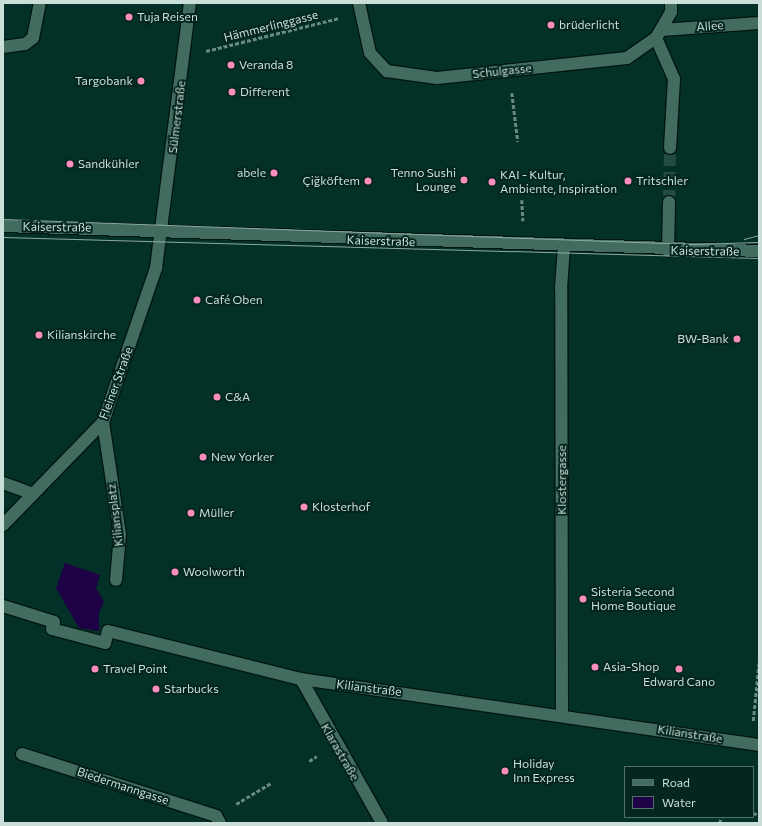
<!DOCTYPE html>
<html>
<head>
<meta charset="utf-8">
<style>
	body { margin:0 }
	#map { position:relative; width:762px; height:826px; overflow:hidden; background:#043127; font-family:Commissioner,sans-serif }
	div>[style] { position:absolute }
	.water>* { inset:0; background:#1e0046 }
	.minor-tunnel>* { height:12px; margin-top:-6px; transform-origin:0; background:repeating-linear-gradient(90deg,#224b42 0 12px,transparent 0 18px) }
	.path>* { height:2.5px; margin-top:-1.25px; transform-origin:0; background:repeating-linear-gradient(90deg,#688a81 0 4px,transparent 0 6px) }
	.roads { filter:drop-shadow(1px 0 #001710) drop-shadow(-1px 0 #001710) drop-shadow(0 1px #001710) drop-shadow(0 -1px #001710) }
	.minor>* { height:12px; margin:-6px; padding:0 6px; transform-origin:6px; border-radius:6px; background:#426c60 }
	.tram>* { height:1px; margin:-0.5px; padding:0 0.5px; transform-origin:0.5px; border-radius:0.5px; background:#8ca9a1 }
	.dots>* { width:11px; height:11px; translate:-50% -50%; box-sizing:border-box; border:2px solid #05261e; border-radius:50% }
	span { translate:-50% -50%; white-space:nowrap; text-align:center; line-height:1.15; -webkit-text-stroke:4px #05261e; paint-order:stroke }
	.poi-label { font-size:12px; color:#c9dfd8 }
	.left { translate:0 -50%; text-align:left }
	.right { translate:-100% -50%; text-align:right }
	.street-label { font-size:12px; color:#c9dfd8 }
	.frame { position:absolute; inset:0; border:4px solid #c9dfd8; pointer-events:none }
	.legend { position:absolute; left:624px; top:766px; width:130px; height:52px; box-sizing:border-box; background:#05261e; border:1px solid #537068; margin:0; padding:5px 7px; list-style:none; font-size:12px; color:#c9dfd8 }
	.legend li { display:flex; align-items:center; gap:8px; height:20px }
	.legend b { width:20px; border:1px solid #537068 }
</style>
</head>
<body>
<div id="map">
	<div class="water">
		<i style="clip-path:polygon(65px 563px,100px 575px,96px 588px,104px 602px,99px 612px,99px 631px,79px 628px,56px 588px)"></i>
	</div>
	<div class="minor-tunnel">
		<i style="left:669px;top:202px;width:54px;rotate:-88.9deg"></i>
	</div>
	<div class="path">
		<i style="left:206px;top:51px;width:137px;rotate:-13.9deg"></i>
		<i style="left:512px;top:93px;width:49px;rotate:83deg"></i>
		<i style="left:522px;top:200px;width:21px;rotate:87deg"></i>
		<i style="left:753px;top:721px;width:59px;rotate:-84.2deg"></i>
		<i style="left:309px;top:761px;width:9px;rotate:-32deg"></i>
		<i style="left:236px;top:804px;width:41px;rotate:-31deg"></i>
		<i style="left:753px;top:813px;width:6px;rotate:18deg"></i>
		<i style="left:719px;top:823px;width:7px;rotate:-63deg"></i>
	</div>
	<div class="roads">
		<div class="minor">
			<i style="left:359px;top:3px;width:51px;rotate:77.6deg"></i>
			<i style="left:370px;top:53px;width:25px;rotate:47deg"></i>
			<i style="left:387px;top:71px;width:50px;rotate:8deg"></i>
			<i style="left:437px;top:78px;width:191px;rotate:-6deg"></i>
			<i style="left:627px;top:58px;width:35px;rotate:-35deg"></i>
			<i style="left:656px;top:38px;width:30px;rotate:-60deg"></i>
			<i style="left:671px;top:12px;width:9px;rotate:-90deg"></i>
			<i style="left:662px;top:30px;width:97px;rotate:-4.1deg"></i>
			<i style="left:656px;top:38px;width:45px;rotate:66.3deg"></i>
			<i style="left:674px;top:79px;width:69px;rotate:93.3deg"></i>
			<i style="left:3px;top:47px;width:22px;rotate:-8deg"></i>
			<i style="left:25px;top:44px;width:10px;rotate:-37deg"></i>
			<i style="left:33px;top:38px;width:36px;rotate:-79deg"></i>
			<i style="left:3px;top:226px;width:756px;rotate:1.89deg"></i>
			<i style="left:668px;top:251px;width:49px;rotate:-88.8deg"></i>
			<i style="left:103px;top:422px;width:114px;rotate:81.4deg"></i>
			<i style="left:120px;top:535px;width:45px;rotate:95.1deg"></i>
			<i style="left:3px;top:483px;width:32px;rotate:20deg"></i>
			<i style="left:3px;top:525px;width:144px;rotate:-45.8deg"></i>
			<i style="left:103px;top:422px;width:163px;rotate:-71deg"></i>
			<i style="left:156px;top:268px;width:267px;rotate:-82.7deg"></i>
			<i style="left:3px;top:606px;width:53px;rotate:17.4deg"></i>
			<i style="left:54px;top:622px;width:7px;rotate:106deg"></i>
			<i style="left:52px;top:629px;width:55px;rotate:14.8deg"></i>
			<i style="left:105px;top:643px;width:12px;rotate:-76deg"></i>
			<i style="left:108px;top:631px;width:199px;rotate:14deg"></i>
			<i style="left:301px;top:679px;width:463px;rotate:8.2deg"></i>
			<i style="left:301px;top:679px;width:165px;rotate:60.6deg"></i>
			<i style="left:562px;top:714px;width:426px;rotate:-90.1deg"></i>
			<i style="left:561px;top:288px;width:41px;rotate:-85.8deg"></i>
			<i style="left:22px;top:754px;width:204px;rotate:17.7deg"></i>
			<i style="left:216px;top:816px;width:8px;rotate:60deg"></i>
		</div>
	</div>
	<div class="tram">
		<i style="left:3px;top:219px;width:690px;rotate:2.08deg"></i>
		<i style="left:693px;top:244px;width:66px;rotate:-1.7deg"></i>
		<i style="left:3px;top:237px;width:756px;rotate:1.59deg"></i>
		<i style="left:744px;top:239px;width:16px;rotate:-15deg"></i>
	</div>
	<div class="dots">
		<i style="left:129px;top:17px;background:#fd8ebe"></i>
		<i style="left:551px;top:25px;background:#fd8ebe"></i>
		<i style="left:231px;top:65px;background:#fd8ebe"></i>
		<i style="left:141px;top:81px;background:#fd8ebe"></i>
		<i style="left:232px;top:92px;background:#fd8ebe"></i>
		<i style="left:70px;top:164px;background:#fd8ebe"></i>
		<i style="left:274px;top:173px;background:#fd8ebe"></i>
		<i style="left:464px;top:180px;background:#fd8ebe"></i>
		<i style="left:368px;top:181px;background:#fd8ebe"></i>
		<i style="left:628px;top:181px;background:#fd8ebe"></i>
		<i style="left:492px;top:182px;background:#fd8ebe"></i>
		<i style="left:197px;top:300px;background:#fd8ebe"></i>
		<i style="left:39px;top:335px;background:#fd8ebe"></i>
		<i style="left:737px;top:339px;background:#fd8ebe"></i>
		<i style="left:217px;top:397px;background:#fd8ebe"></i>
		<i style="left:203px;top:457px;background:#fd8ebe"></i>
		<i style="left:304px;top:507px;background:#fd8ebe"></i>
		<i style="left:191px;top:513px;background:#fd8ebe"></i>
		<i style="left:175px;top:572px;background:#fd8ebe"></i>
		<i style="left:583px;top:599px;background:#fd8ebe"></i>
		<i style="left:595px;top:667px;background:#fd8ebe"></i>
		<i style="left:95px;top:669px;background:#fd8ebe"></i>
		<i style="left:679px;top:669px;background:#fd8ebe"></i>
		<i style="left:156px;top:689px;background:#fd8ebe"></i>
		<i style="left:505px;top:771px;background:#fd8ebe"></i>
	</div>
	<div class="poi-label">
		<span class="left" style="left:137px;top:17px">Tuja Reisen</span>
		<span class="left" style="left:559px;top:25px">brüderlicht</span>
		<span class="left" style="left:239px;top:65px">Veranda 8</span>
		<span class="right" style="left:133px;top:81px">Targobank</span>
		<span class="left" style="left:240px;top:92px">Different</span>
		<span class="left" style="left:78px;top:164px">Sandkühler</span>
		<span class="right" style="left:266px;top:173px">abele</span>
		<span class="right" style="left:456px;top:180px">Tenno Sushi<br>Lounge</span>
		<span class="left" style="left:500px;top:182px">KAI - Kultur,<br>Ambiente, Inspiration</span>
		<span class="right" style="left:360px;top:181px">Çiğköftem</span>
		<span class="left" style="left:636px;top:181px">Tritschler</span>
		<span class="left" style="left:205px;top:300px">Café Oben</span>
		<span class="left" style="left:47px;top:335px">Kilianskirche</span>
		<span class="right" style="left:729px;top:339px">BW-Bank</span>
		<span class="left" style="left:225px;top:397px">C&amp;A</span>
		<span class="left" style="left:211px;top:457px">New Yorker</span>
		<span class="left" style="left:312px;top:507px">Klosterhof</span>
		<span class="left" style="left:199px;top:513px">Müller</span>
		<span class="left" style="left:183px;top:572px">Woolworth</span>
		<span class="left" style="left:591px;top:599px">Sisteria Second<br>Home Boutique</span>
		<span class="left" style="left:603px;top:667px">Asia-Shop</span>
		<span class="left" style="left:103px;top:669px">Travel Point</span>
		<span style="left:679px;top:682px">Edward Cano</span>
		<span class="left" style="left:164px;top:689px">Starbucks</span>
		<span class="left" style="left:513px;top:771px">Holiday<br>Inn Express</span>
	</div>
	<div class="street-label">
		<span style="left:271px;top:26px;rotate:-14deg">Hämmerlinggasse</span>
		<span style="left:710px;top:26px;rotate:-4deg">Allee</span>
		<span style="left:502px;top:71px;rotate:-6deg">Schulgasse</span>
		<span style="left:177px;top:117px;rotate:-83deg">Sülmerstraße</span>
		<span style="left:57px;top:227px;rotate:1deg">Kaiserstraße</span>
		<span style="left:381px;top:241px;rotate:2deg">Kaiserstraße</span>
		<span style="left:705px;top:251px;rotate:1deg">Kaiserstraße</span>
		<span style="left:116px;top:383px;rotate:-70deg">Fleiner Straße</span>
		<span style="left:562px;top:480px;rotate:-90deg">Klostergasse</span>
		<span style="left:115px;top:515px;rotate:-97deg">Kiliansplatz</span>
		<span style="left:369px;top:688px;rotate:7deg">Kilianstraße</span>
		<span style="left:690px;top:734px;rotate:9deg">Kilianstraße</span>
		<span style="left:340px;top:752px;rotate:60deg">Klarastraße</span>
		<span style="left:123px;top:786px;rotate:18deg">Biedermanngasse</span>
	</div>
	<div class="frame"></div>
	<ul class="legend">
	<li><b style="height:5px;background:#426c60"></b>Road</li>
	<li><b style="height:11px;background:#1e0046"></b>Water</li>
	</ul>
</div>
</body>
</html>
